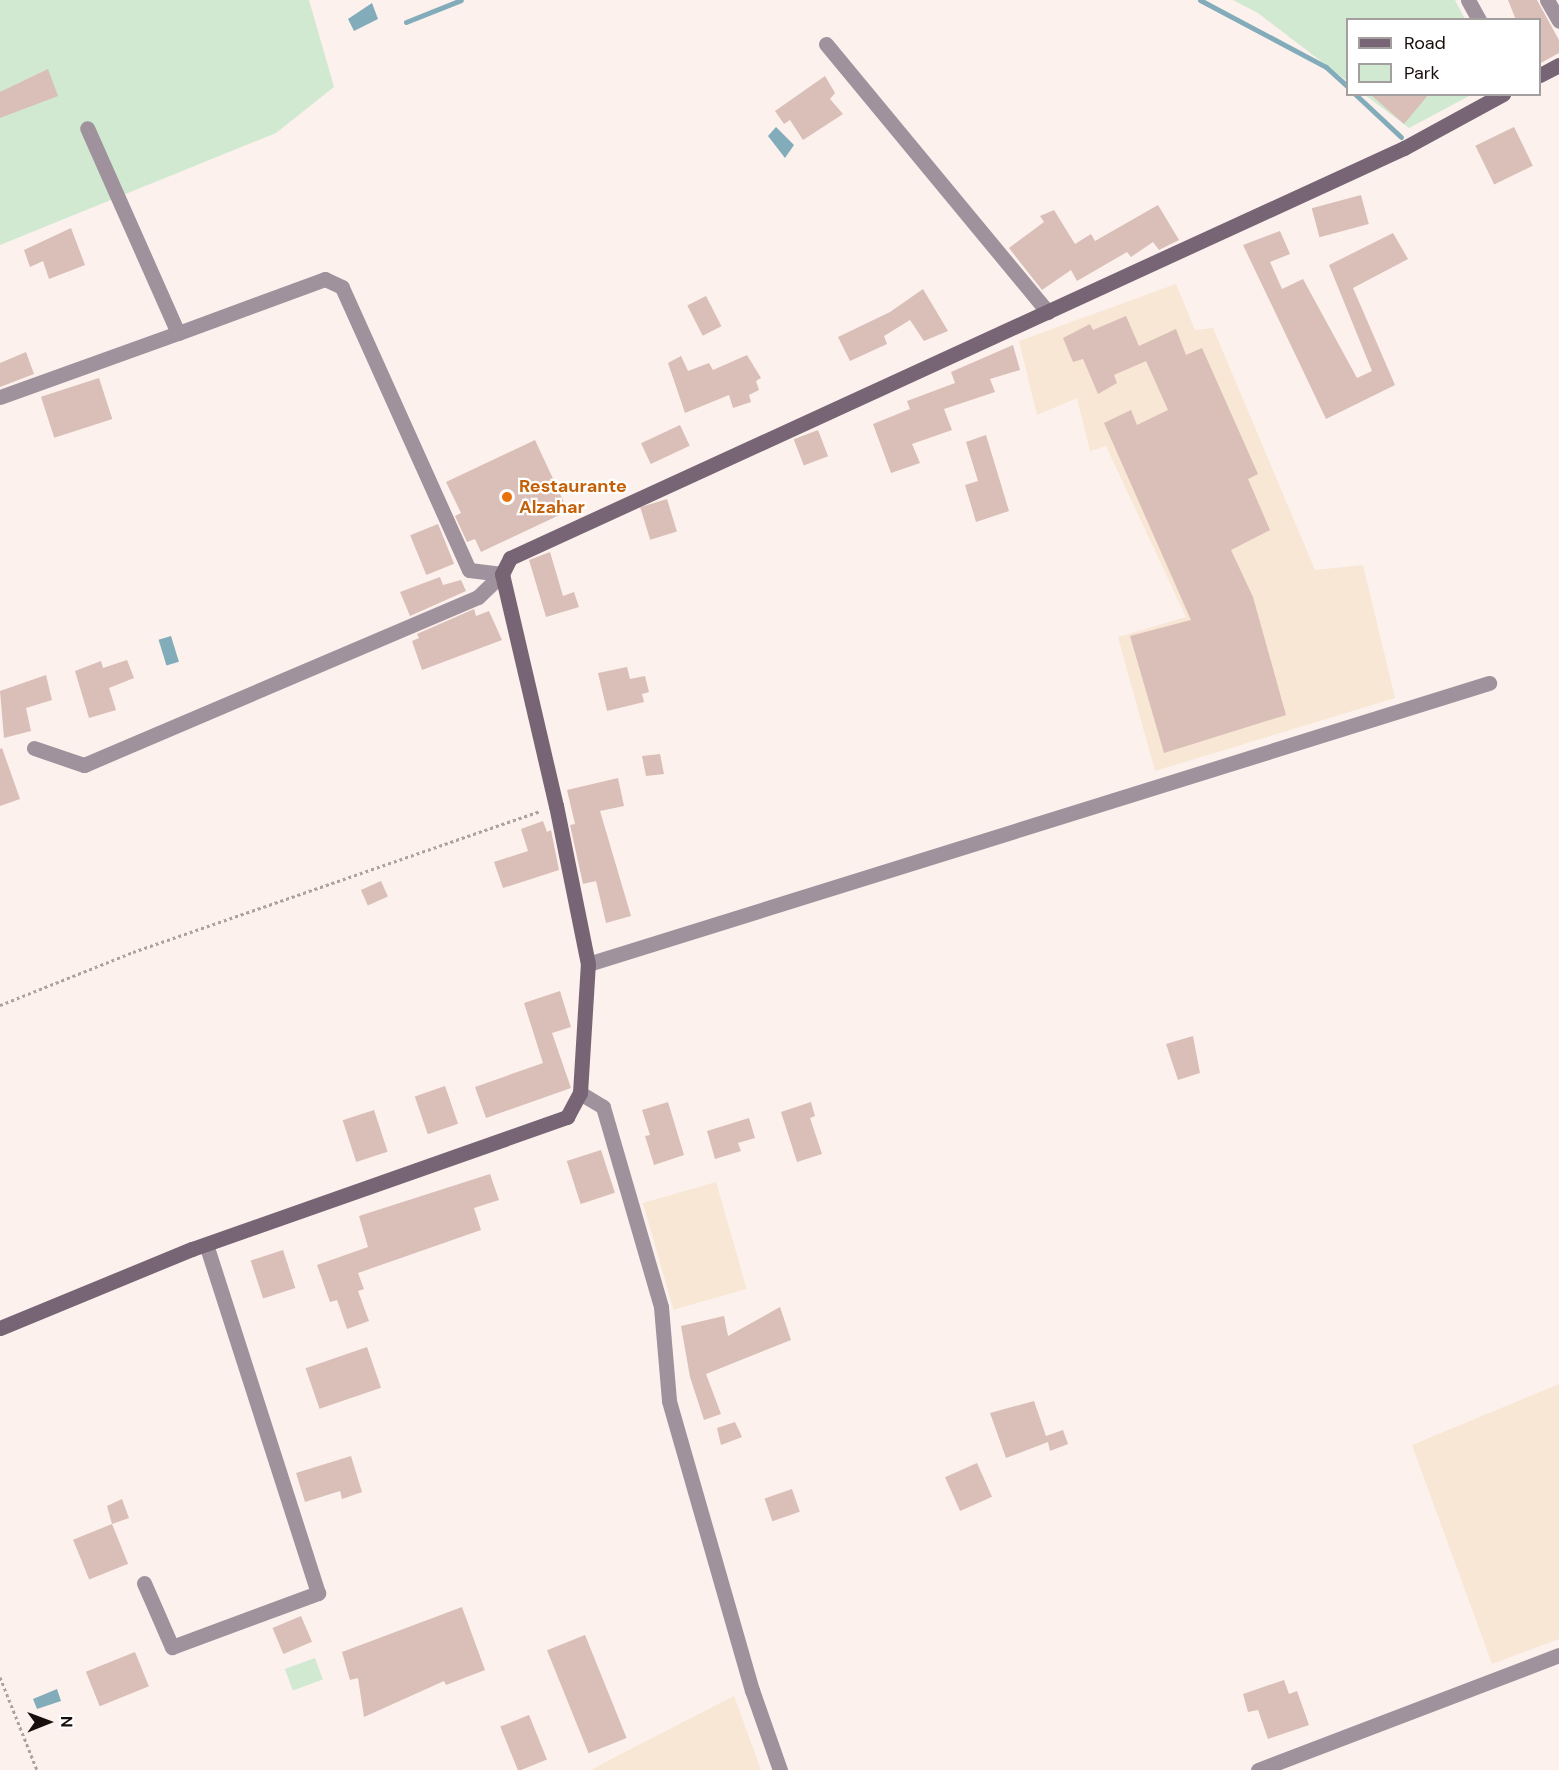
<!DOCTYPE html>
<html>
<head>
<meta charset="utf-8">
<style>
	body { margin:0 }
	#map { position:relative; width:1559px; height:1770px; overflow:hidden; background:#fcf1ed; font-family:"DM Sans",sans-serif }
	div>[style] { position:absolute }
	.industrial>* { inset:0; background:#f7e7d4; transform-origin:0 0 }
	.green>* { inset:0; background:#d1e9d1; transform-origin:0 0 }
	.water>* { inset:0; background:#82acba; transform-origin:0 0 }
	.stream>* { height:5px; margin:-2.5px; padding:0 2.5px; transform-origin:2.5px; border-radius:2.5px; background:#82acba }
	.building>* { inset:0; background:#dabeb8; transform-origin:0 0 }
	.path>* { height:3px; margin-top:-1.5px; transform-origin:0; background:repeating-linear-gradient(90deg,#aca29e 0 3px,transparent 0 6px) }
	.minor>* { height:15px; margin:-7.5px; padding:0 7.5px; transform-origin:7.5px; border-radius:7.5px; background:#9f929d }
	.secondary>* { height:15px; margin:-7.5px; padding:0 7.5px; transform-origin:7.5px; border-radius:7.5px; background:#776474 }
	.dots>* { width:16px; height:16px; translate:-50% -50%; box-sizing:border-box; border:3px solid #fff; border-radius:50% }
	span { translate:-50% -50%; white-space:nowrap; text-align:center; line-height:1.15; -webkit-text-stroke:4.5px #fff; paint-order:stroke }
	.food-label { font-size:18px; color:#c56008; font-weight:700 }
	.left { translate:0 -50%; text-align:left }
	.legend { position:absolute; left:1346px; top:18px; width:195px; height:78px; box-sizing:border-box; background:#fff; border:2px solid #a39f9e; margin:0; padding:8px 10px; list-style:none; font-size:18px; color:#180f0c }
	.legend li { display:flex; align-items:center; gap:12px; height:30px }
	.legend b { width:30px; border:2px solid #a39f9e }
	.north { position:absolute; left:18px; top:1692px; width:60px; height:60px; -webkit-text-stroke:4px #fff; paint-order:stroke; rotate:89deg; font-size:16px; font-weight:700; line-height:24px; text-align:center; color:#180f0c }
	.north::after { content:''; display:block; margin:auto; width:21px; height:27px; background:#180f0c; clip-path:polygon(50% 0,100% 100%,50% 72%,0 100%) }
</style>
</head>
<body>
<div id="map">
	<div class="industrial">
		<i style="clip-path:polygon(1176px 284px,1195px 330px,1213px 328px,1315px 570px,1363px 565px,1395px 698px,1155px 771px,1118px 637px,1186px 617px,1106px 446px,1090px 451px,1077px 398px,1037px 415px,1019px 341px)"></i>
		<i style="left:716px;top:1182px;width:111px;height:76px;rotate:74deg"></i>
		<i style="clip-path:polygon(1559px 1384px,1559px 1639px,1492px 1664px,1412px 1445px)"></i>
		<i style="clip-path:polygon(734px 1696px,761px 1770px,591px 1770px,619px 1755px)"></i>
	</div>
	<div class="green">
		<i style="clip-path:polygon(0 0,309px 0,334px 87px,276px 133px,0 245px)"></i>
		<i style="clip-path:polygon(1233px 0,1455px 0,1465px 19px,1348px 20px,1347px 81px,1258px 13px)"></i>
		<i style="clip-path:polygon(1365px 95px,1471px 95px,1409px 128px)"></i>
		<i style="left:315px;top:1658px;width:23px;height:32px;rotate:70deg"></i>
	</div>
	<div class="water">
		<i style="clip-path:polygon(372px 3px,378px 19px,354px 31px,348px 19px)"></i>
		<i style="clip-path:polygon(776px 127px,794px 145px,785px 158px,768px 136px)"></i>
		<i style="left:171px;top:636px;width:27px;height:13px;rotate:73deg"></i>
		<i style="clip-path:polygon(57px 1689px,61px 1701px,37px 1709px,33px 1699px)"></i>
	</div>
	<div class="stream">
		<i style="left:1200px;top:0;width:143px;rotate:28deg"></i>
		<i style="left:1326px;top:67px;width:30px;rotate:42deg"></i>
		<i style="left:406px;top:22px;width:59px;rotate:-21.8deg"></i>
		<i style="left:1355px;top:94px;width:63px;rotate:43.1deg"></i>
	</div>
	<div class="building">
		<i style="clip-path:polygon(1508px 0,1537px 0,1559px 40px,1559px 53px,1539px 64px,1539px 20px,1516px 20px)"></i>
		<i style="clip-path:polygon(48px 69px,58px 96px,0 118px,0 92px)"></i>
		<i style="clip-path:polygon(825px 76px,835px 93px,830px 99px,843px 114px,803px 140px,790px 120px,784px 124px,775px 111px)"></i>
		<i style="clip-path:polygon(1370px 94px,1429px 94px,1404px 124px)"></i>
		<i style="left:1514px;top:127px;width:43px;height:43px;rotate:64deg"></i>
		<i style="left:1361px;top:195px;width:30px;height:51px;rotate:75deg"></i>
		<i style="clip-path:polygon(1158px 205px,1179px 240px,1159px 250px,1153px 242px,1131px 257px,1127px 252px,1077px 281px,1071px 270px,1042px 290px,1009px 248px,1044px 222px,1040px 216px,1054px 210px,1075px 244px,1091px 234px,1095px 241px)"></i>
		<i style="clip-path:polygon(71px 228px,85px 265px,49px 279px,43px 261px,30px 267px,24px 250px)"></i>
		<i style="clip-path:polygon(1280px 231px,1290px 254px,1270px 262px,1282px 289px,1303px 279px,1357px 378px,1372px 371px,1329px 265px,1393px 233px,1408px 259px,1353px 288px,1395px 385px,1326px 419px,1243px 245px)"></i>
		<i style="clip-path:polygon(923px 289px,948px 331px,924px 341px,910px 320px,884px 336px,887px 344px,850px 361px,838px 337px,890px 312px)"></i>
		<i style="left:706px;top:296px;width:34px;height:21px;rotate:63deg"></i>
		<i style="clip-path:polygon(1126px 316px,1139px 346px,1176px 329px,1186px 355px,1202px 348px,1258px 474px,1248px 479px,1270px 530px,1231px 550px,1253px 597px,1286px 715px,1164px 753px,1130px 636px,1191px 620px,1104px 423px,1131px 410px,1137px 425px,1168px 410px,1146px 361px,1114px 375px,1117px 383px,1098px 394px,1083px 359px,1073px 362px,1063px 338px,1090px 324px,1093px 330px)"></i>
		<i style="clip-path:polygon(1013px 345px,1020px 370px,990px 379px,995px 392px,944px 409px,952px 430px,912px 444px,920px 463px,891px 473px,873px 424px,910px 409px,907px 401px,955px 383px,951px 372px)"></i>
		<i style="clip-path:polygon(26px 352px,34px 374px,0 387px,0 363px)"></i>
		<i style="clip-path:polygon(747px 355px,761px 378px,756px 381px,759px 390px,749px 395px,751px 402px,733px 408px,729px 395px,685px 413px,668px 363px,681px 356px,688px 371px,709px 363px,713px 370px)"></i>
		<i style="left:99px;top:378px;width:43px;height:61px;rotate:72deg"></i>
		<i style="left:680px;top:425px;width:23px;height:43px;rotate:65deg"></i>
		<i style="left:818px;top:430px;width:28px;height:26px;rotate:69deg"></i>
		<i style="clip-path:polygon(986px 435px,1009px 511px,976px 522px,965px 485px,978px 481px,966px 442px)"></i>
		<i style="clip-path:polygon(535px 440px,568px 511px,481px 552px,475px 539px,467px 542px,455px 516px,461px 513px,446px 482px)"></i>
		<i style="left:667px;top:499px;width:34px;height:28px;rotate:73deg"></i>
		<i style="left:438px;top:524px;width:43px;height:30px;rotate:68deg"></i>
		<i style="clip-path:polygon(550px 552px,563px 596px,574px 592px,579px 607px,546px 617px,529px 560px)"></i>
		<i style="clip-path:polygon(440px 577px,443px 585px,461px 580px,466px 591px,410px 616px,400px 592px)"></i>
		<i style="clip-path:polygon(474px 609px,476px 616px,489px 611px,502px 640px,422px 670px,412px 641px,419px 638px,417px 634px)"></i>
		<i style="clip-path:polygon(127px 660px,134px 678px,109px 688px,116px 710px,89px 718px,75px 671px,101px 661px,103px 668px)"></i>
		<i style="clip-path:polygon(627px 667px,630px 679px,645px 676px,649px 692px,642px 694px,644px 702px,607px 711px,598px 673px)"></i>
		<i style="clip-path:polygon(46px 675px,52px 700px,26px 708px,31px 731px,4px 738px,0 691px)"></i>
		<i style="clip-path:polygon(2px 748px,20px 799px,0 806px,0 749px)"></i>
		<i style="clip-path:polygon(660px 754px,664px 774px,646px 776px,642px 756px)"></i>
		<i style="clip-path:polygon(618px 778px,624px 806px,600px 811px,631px 916px,606px 923px,596px 881px,583px 884px,570px 825px,575px 824px,567px 790px)"></i>
		<i style="clip-path:polygon(543px 821px,547px 832px,551px 830px,559px 870px,503px 888px,494px 862px,528px 851px,521px 829px)"></i>
		<i style="left:381px;top:881px;width:17px;height:22px;rotate:66deg"></i>
		<i style="clip-path:polygon(560px 991px,571px 1027px,552px 1033px,571px 1088px,486px 1118px,475px 1087px,543px 1063px,524px 1003px)"></i>
		<i style="clip-path:polygon(1193px 1036px,1200px 1073px,1178px 1080px,1166px 1044px)"></i>
		<i style="left:445px;top:1086px;width:40px;height:32px;rotate:71deg"></i>
		<i style="clip-path:polygon(668px 1102px,684px 1155px,654px 1165px,645px 1136px,650px 1135px,642px 1110px)"></i>
		<i style="clip-path:polygon(811px 1102px,815px 1116px,810px 1118px,822px 1154px,797px 1162px,781px 1112px)"></i>
		<i style="left:374px;top:1110px;width:44px;height:33px;rotate:72deg"></i>
		<i style="clip-path:polygon(749px 1118px,755px 1138px,738px 1143px,741px 1151px,715px 1159px,707px 1131px)"></i>
		<i style="left:601px;top:1150px;width:45px;height:36px;rotate:72deg"></i>
		<i style="clip-path:polygon(490px 1174px,499px 1200px,474px 1208px,481px 1230px,358px 1273px,364px 1289px,358px 1291px,369px 1321px,347px 1329px,337px 1300px,330px 1302px,317px 1265px,368px 1247px,359px 1216px)"></i>
		<i style="left:283px;top:1250px;width:40px;height:34px;rotate:72deg"></i>
		<i style="clip-path:polygon(780px 1307px,791px 1340px,706px 1374px,721px 1414px,704px 1420px,690px 1377px,681px 1326px,724px 1316px,728px 1336px)"></i>
		<i style="left:367px;top:1347px;width:43px;height:65px;rotate:71deg"></i>
		<i style="clip-path:polygon(1034px 1401px,1046px 1436px,1063px 1430px,1068px 1444px,1050px 1451px,1048px 1442px,1006px 1458px,990px 1413px)"></i>
		<i style="clip-path:polygon(735px 1422px,742px 1437px,721px 1445px,717px 1428px)"></i>
		<i style="clip-path:polygon(351px 1456px,362px 1492px,342px 1499px,340px 1491px,305px 1502px,296px 1473px)"></i>
		<i style="left:977px;top:1463px;width:37px;height:35px;rotate:66deg"></i>
		<i style="left:792px;top:1489px;width:24px;height:29px;rotate:71deg"></i>
		<i style="clip-path:polygon(122px 1499px,129px 1518px,112px 1524px,107px 1506px)"></i>
		<i style="left:112px;top:1524px;width:43px;height:42px;rotate:68deg"></i>
		<i style="clip-path:polygon(462px 1607px,485px 1670px,446px 1685px,444px 1681px,364px 1717px,358px 1678px,350px 1680px,342px 1652px)"></i>
		<i style="left:301px;top:1616px;width:28px;height:31px;rotate:67deg"></i>
		<i style="left:585px;top:1635px;width:111px;height:41px;rotate:68deg"></i>
		<i style="left:135px;top:1652px;width:37px;height:53px;rotate:68deg"></i>
		<i style="clip-path:polygon(1284px 1680px,1289px 1694px,1297px 1691px,1309px 1725px,1268px 1739px,1258px 1710px,1248px 1712px,1243px 1694px)"></i>
		<i style="left:529px;top:1715px;width:48px;height:31px;rotate:68deg"></i>
	</div>
	<div class="path">
		<i style="left:0;top:1005px;width:143px;rotate:-21.7deg"></i>
		<i style="left:133px;top:952px;width:431px;rotate:-19.1deg"></i>
		<i style="left:0;top:1677px;width:100px;rotate:68.3deg"></i>
	</div>
	<div class="minor">
		<i style="left:1468px;top:0;width:23px;rotate:61deg"></i>
		<i style="left:1547px;top:0;width:24px;rotate:60deg"></i>
		<i style="left:826px;top:44px;width:348px;rotate:50.4deg"></i>
		<i style="left:0;top:397px;width:189px;rotate:-19.8deg"></i>
		<i style="left:34px;top:748px;width:53px;rotate:18.8deg"></i>
		<i style="left:84px;top:765px;width:428px;rotate:-23.1deg"></i>
		<i style="left:478px;top:597px;width:33px;rotate:-44deg"></i>
		<i style="left:502px;top:574px;width:33px;rotate:-173deg"></i>
		<i style="left:469px;top:570px;width:310px;rotate:-114.2deg"></i>
		<i style="left:342px;top:287px;width:19px;rotate:-155deg"></i>
		<i style="left:325px;top:279px;width:157px;rotate:159.8deg"></i>
		<i style="left:178px;top:333px;width:224px;rotate:-113.9deg"></i>
		<i style="left:588px;top:964px;width:944px;rotate:-17.32deg"></i>
		<i style="left:580px;top:1093px;width:27px;rotate:31deg"></i>
		<i style="left:603px;top:1107px;width:208px;rotate:73.8deg"></i>
		<i style="left:661px;top:1307px;width:94px;rotate:85.1deg"></i>
		<i style="left:669px;top:1401px;width:301px;rotate:74deg"></i>
		<i style="left:752px;top:1690px;width:85px;rotate:70.7deg"></i>
		<i style="left:144px;top:1583px;width:70px;rotate:66.4deg"></i>
		<i style="left:172px;top:1647px;width:156px;rotate:-20.3deg"></i>
		<i style="left:318px;top:1593px;width:366px;rotate:-107.8deg"></i>
		<i style="left:1258px;top:1770px;width:322px;rotate:-20.9deg"></i>
	</div>
	<div class="secondary">
		<i style="left:1540px;top:75px;width:21px;rotate:-28deg"></i>
		<i style="left:0;top:1328px;width:208px;rotate:-22.4deg"></i>
		<i style="left:192px;top:1249px;width:398px;rotate:-19.4deg"></i>
		<i style="left:567px;top:1117px;width:27px;rotate:-62deg"></i>
		<i style="left:580px;top:1093px;width:129px;rotate:-86.5deg"></i>
		<i style="left:588px;top:964px;width:161px;rotate:-101.4deg"></i>
		<i style="left:556px;top:806px;width:238px;rotate:-103.1deg"></i>
		<i style="left:502px;top:574px;width:18px;rotate:-63deg"></i>
		<i style="left:510px;top:558px;width:984px;rotate:-24.64deg"></i>
		<i style="left:1404px;top:148px;width:113px;rotate:-28.6deg"></i>
	</div>
	<div class="dots">
		<i style="left:507px;top:497px;background:#e8710a"></i>
	</div>
	<div class="food-label">
		<span class="left" style="left:519px;top:497px">Restaurante<br>Alzahar</span>
	</div>
	<ul class="legend">
	<li><b style="height:8px;background:#776474"></b>Road</li>
	<li><b style="height:16px;background:#d1e9d1"></b>Park</li>
	</ul>
	<div class="north">N</div>
</div>
</body>
</html>
